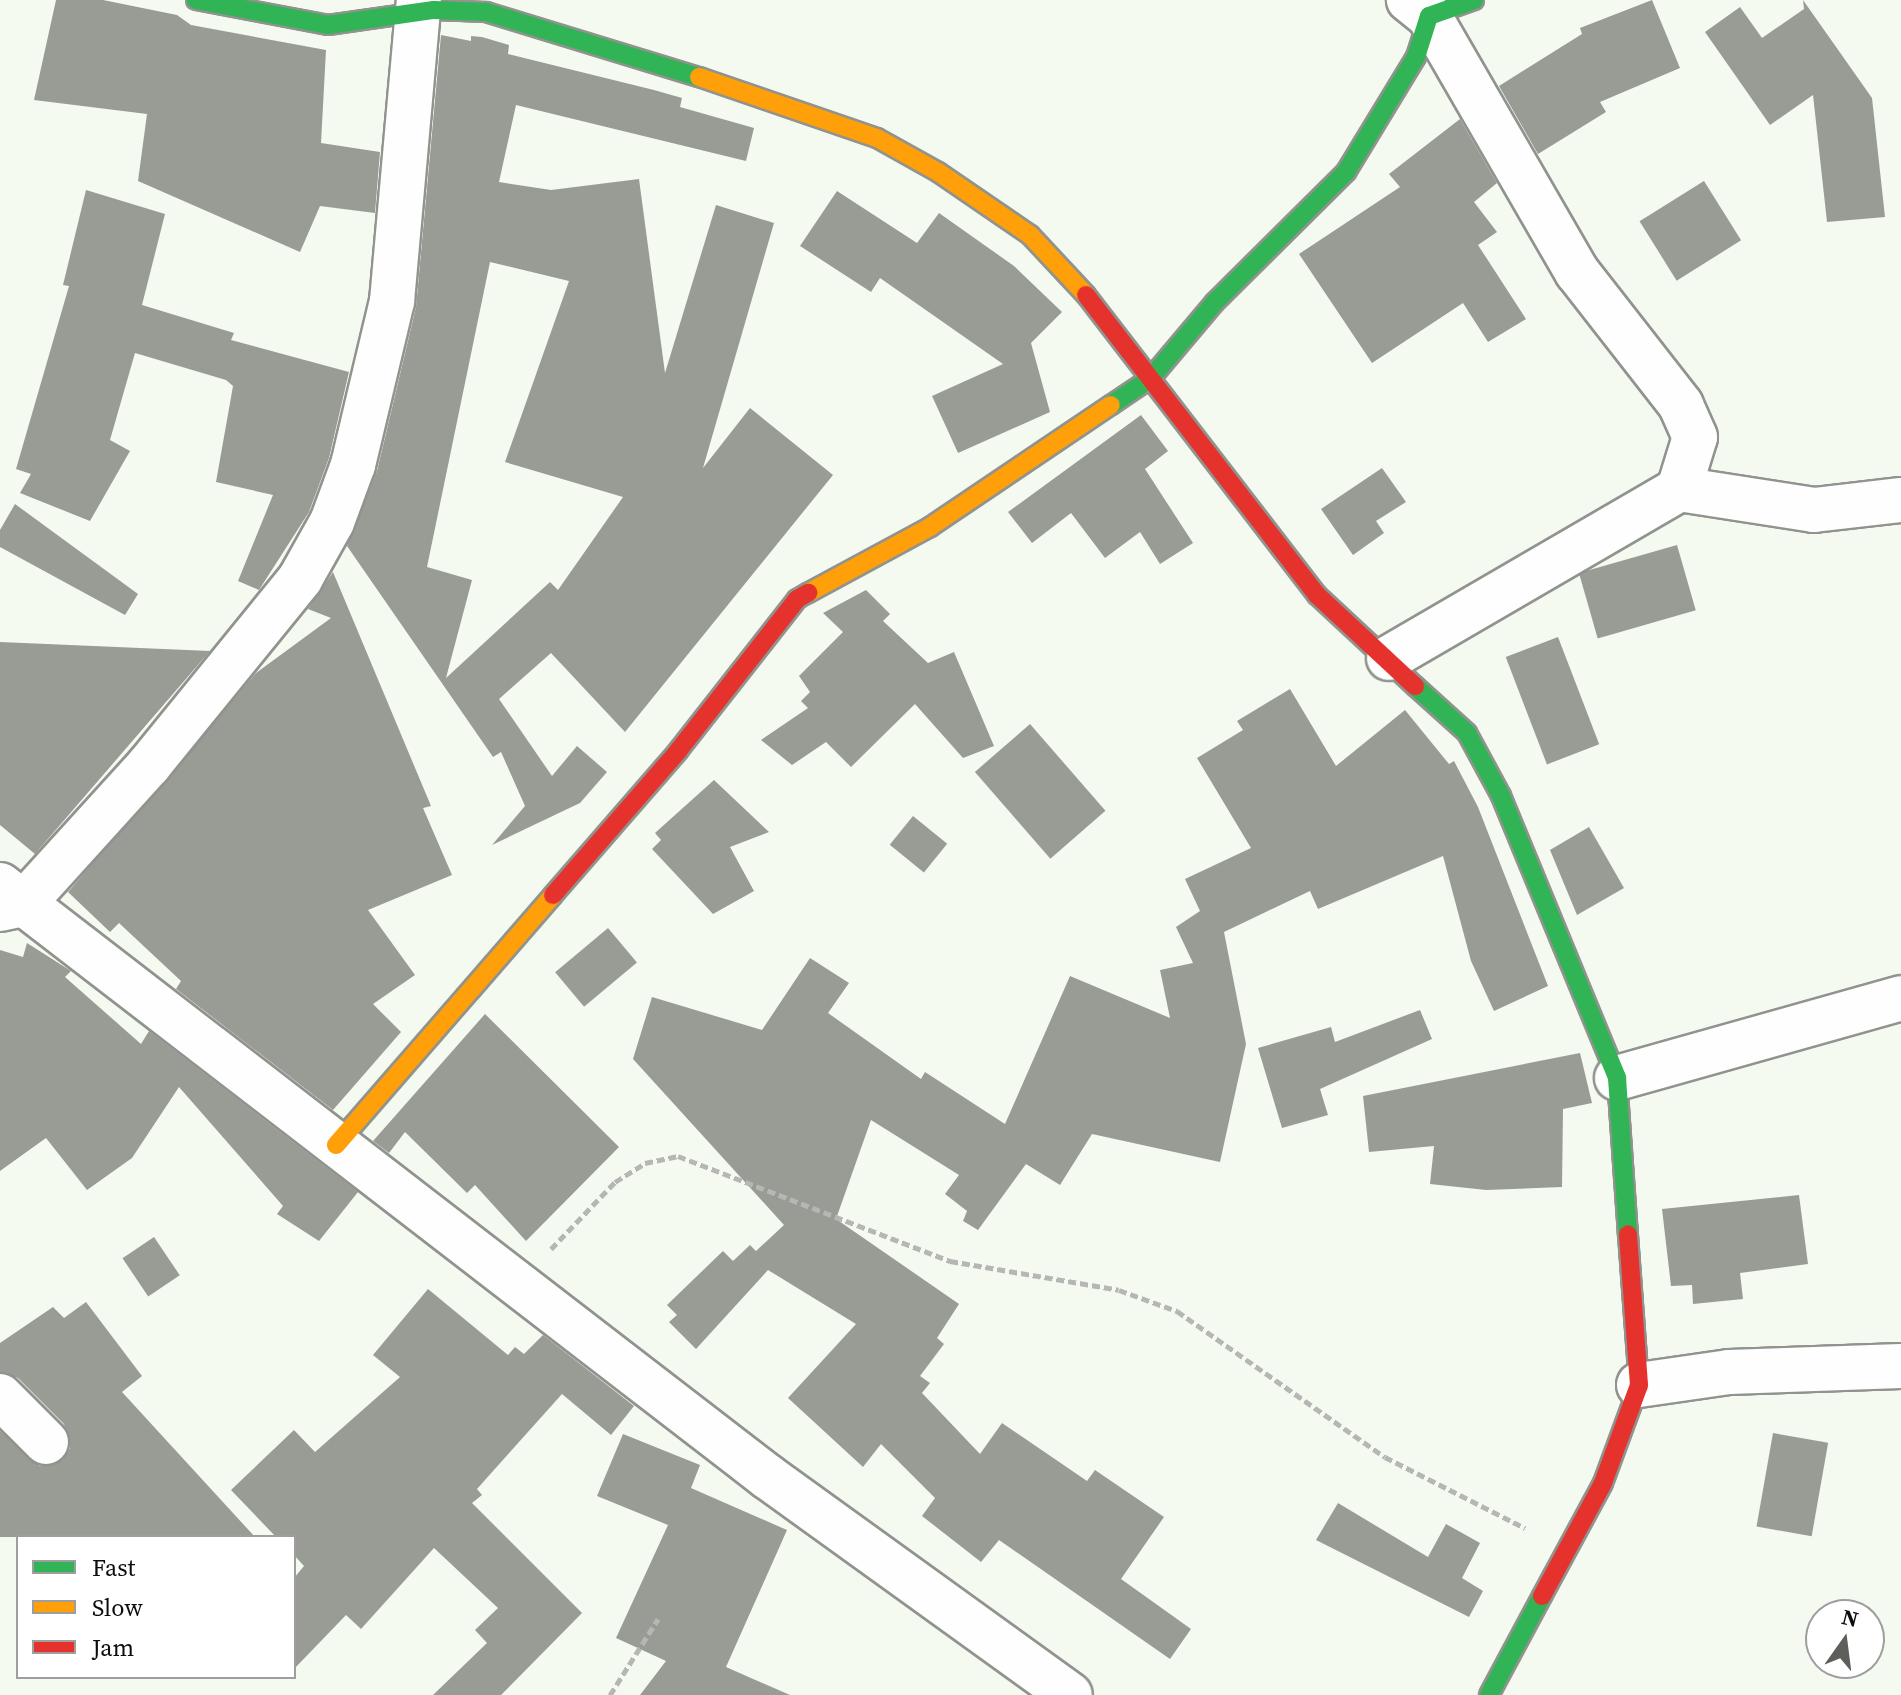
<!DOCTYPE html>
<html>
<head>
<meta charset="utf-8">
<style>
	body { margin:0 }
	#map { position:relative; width:1901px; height:1695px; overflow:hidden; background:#f4faef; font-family:"Source Serif 4",serif }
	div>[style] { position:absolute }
	.building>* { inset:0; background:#999c95; transform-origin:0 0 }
	.path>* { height:5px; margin-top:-2.5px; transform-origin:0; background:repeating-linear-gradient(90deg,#b6b7b5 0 8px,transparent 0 12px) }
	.roads { filter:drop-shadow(2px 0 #90938e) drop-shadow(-2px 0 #90938e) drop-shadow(0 2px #90938e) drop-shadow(0 -2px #90938e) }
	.street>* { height:44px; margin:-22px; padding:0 22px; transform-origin:22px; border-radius:22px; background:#fdfefd }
	.fast>* { height:18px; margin:-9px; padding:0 9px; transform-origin:9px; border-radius:9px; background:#30b455 }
	.slow>* { height:18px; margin:-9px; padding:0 9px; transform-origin:9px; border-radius:9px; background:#ff9f0a }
	.jam>* { height:18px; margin:-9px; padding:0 9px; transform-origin:9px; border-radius:9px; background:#e5322d }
	span { translate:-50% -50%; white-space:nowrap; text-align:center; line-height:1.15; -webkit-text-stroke:8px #fff; paint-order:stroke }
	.legend { position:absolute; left:16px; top:1535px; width:280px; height:144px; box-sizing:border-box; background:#fff; border:2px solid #9e9e9e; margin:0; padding:10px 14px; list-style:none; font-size:24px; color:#0c0c0c }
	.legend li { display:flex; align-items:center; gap:16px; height:40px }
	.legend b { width:40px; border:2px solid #9e9e9e }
	.north { position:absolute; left:1805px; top:1599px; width:80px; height:80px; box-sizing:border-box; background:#fff; border:2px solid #9e9e9e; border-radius:50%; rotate:14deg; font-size:22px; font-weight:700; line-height:32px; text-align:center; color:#0c0c0c }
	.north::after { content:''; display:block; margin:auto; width:28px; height:36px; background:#5d5f5b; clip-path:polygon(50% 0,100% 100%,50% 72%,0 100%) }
</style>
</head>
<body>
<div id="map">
	<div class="building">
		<i style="clip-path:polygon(56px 0,103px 0,177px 15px,191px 25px,326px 50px,321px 143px,380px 152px,375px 213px,320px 206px,300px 252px,138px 181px,147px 114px,34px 100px)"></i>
		<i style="clip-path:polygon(1652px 0,1680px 68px,1600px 102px,1606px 112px,1538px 154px,1499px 86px,1582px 34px,1580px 28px)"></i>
		<i style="clip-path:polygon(1803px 0,1872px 98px,1885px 217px,1827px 222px,1813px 95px,1770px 125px,1705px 32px,1740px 7px,1762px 38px,1804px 9px)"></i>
		<i style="clip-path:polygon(evenodd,441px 35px,471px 41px,471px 36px,482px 37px,509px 45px,508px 54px,654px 90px,682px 98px,680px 107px,754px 128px,746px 161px,516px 105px,499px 182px,551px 190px,639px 179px,665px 373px,716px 205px,774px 223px,703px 468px,750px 408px,833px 475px,625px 732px,551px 653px,499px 699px,552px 776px,577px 746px,607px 772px,580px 803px,492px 845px,525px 806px,501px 752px,493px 757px,347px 546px,377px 471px,416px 307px,441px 35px,490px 262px,569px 281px,505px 462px,623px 497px,558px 590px,550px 582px,446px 678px,472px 580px,427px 567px,490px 262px)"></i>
		<i style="clip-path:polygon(1460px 119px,1497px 183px,1474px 202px,1497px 232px,1478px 245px,1526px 319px,1488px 342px,1463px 303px,1372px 363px,1299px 254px,1400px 187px,1389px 174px)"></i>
		<i style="left:1704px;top:181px;width:70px;height:76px;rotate:58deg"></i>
		<i style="clip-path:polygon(86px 190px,165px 214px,142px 305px,234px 333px,231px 340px,349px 372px,329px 458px,309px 512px,259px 590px,238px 581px,273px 495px,216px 482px,233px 386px,226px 380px,135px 353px,110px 440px,130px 451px,90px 521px,20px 493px,31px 474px,16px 469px,69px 286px,63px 285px)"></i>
		<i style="clip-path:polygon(837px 191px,917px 243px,939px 213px,1014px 266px,1062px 312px,1031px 343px,1050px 412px,958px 453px,932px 396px,1003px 364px,880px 278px,871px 292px,800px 246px)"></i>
		<i style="clip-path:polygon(1141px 415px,1168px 451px,1145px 469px,1193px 543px,1160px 564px,1140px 532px,1105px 558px,1071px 513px,1032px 543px,1008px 512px)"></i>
		<i style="clip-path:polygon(1382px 468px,1406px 502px,1376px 521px,1384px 533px,1353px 555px,1321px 509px)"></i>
		<i style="clip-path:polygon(15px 504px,138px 594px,125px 615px,0 547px,0 530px)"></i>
		<i style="left:1677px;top:545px;width:68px;height:102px;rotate:74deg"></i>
		<i style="clip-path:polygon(333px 572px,431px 806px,423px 808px,452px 875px,368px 910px,415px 975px,373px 1004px,401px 1032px,333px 1110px,176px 989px,181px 981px,119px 923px,110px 932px,68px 892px,256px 673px,331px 618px,308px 609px)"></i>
		<i style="clip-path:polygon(866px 590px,890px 614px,883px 621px,928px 663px,954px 652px,994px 746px,963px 758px,915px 704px,851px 767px,826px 742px,792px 765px,761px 740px,808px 708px,801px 701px,810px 692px,799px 676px,843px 632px,823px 613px)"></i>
		<i style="left:1558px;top:637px;width:115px;height:56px;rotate:69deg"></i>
		<i style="clip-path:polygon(0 642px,210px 651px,35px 854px,0 825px)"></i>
		<i style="clip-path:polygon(1290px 689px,1336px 766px,1405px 710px,1449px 764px,1454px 761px,1478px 807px,1548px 986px,1494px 1011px,1471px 961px,1443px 856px,1318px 909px,1310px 891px,1224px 932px,1246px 1044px,1220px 1162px,1092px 1134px,1060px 1185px,1026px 1164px,978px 1230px,963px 1221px,967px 1211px,945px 1194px,959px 1175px,871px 1120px,836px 1219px,959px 1304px,937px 1338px,944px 1344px,920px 1376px,930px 1383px,922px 1393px,980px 1454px,1002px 1423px,1087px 1481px,1095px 1470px,1164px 1517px,1121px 1579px,1191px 1629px,1170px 1659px,999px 1540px,981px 1562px,922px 1516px,935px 1498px,881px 1444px,863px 1467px,788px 1398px,856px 1324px,768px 1270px,696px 1349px,669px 1322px,677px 1315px,667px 1305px,723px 1251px,733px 1261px,750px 1245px,756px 1251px,784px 1225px,633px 1059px,652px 997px,762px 1030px,810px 958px,849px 983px,828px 1013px,921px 1079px,925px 1072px,1005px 1124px,1070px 976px,1170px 1018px,1160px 970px,1193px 963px,1176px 927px,1200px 911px,1185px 879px,1251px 848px,1197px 758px,1243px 730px,1237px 721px)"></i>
		<i style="left:1030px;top:724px;width:115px;height:73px;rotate:49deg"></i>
		<i style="clip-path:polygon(714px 780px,769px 832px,730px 847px,754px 891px,713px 914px,652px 849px,661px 840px,655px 833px)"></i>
		<i style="left:913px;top:816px;width:44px;height:37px;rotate:39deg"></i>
		<i style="clip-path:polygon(1589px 827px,1624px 888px,1577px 915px,1550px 850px)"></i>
		<i style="left:608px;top:928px;width:45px;height:69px;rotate:50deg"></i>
		<i style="clip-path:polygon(27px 943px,71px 971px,65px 977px,141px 1044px,149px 1031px,358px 1192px,319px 1241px,277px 1214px,283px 1206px,179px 1087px,132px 1158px,87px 1190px,46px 1138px,0 1171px,0 950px,23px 957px)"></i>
		<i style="clip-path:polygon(1420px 1010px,1432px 1039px,1320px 1089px,1328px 1115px,1282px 1128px,1258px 1048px,1331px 1027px,1335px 1042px)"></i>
		<i style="clip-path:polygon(485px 1014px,619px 1147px,526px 1241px,475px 1185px,467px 1193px,405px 1132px,389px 1153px,373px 1141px)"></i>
		<i style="clip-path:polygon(1580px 1053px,1592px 1103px,1563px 1109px,1562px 1187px,1486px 1190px,1430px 1184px,1434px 1146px,1369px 1152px,1363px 1096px)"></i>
		<i style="clip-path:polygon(1799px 1195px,1808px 1264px,1740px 1273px,1743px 1299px,1693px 1304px,1692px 1285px,1671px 1286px,1662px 1209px)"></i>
		<i style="left:154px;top:1237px;width:46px;height:38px;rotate:56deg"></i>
		<i style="clip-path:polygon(428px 1289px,508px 1355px,515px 1347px,524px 1354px,543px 1335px,634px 1406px,611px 1435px,562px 1394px,477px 1489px,482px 1495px,472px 1503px,582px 1613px,501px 1695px,433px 1695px,487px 1643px,475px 1630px,498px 1608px,434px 1548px,361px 1629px,346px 1615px,294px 1669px,294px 1578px,304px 1566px,294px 1555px,294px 1537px,276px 1537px,231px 1490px,294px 1430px,315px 1452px,400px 1377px,373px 1355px)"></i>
		<i style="clip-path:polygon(86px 1302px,142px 1376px,122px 1392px,255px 1537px,0 1537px,0 1431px,40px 1466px,63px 1460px,70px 1448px,64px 1424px,18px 1378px,0 1372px,0 1343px,53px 1307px,64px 1318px)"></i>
		<i style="left:1773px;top:1433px;width:56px;height:95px;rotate:10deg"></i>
		<i style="clip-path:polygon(623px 1434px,700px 1465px,691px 1488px,787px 1530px,726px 1667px,790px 1695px,640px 1695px,666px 1661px,616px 1638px,668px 1525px,597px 1496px)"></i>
		<i style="clip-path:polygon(1338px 1503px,1428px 1557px,1446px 1524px,1480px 1543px,1462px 1578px,1483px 1591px,1469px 1617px,1316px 1540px)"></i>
	</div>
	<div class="path">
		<i style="left:551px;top:1249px;width:93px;rotate:-46.3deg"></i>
		<i style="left:615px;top:1182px;width:36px;rotate:-32deg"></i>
		<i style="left:645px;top:1163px;width:34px;rotate:-12deg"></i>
		<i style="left:678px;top:1156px;width:292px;rotate:21.1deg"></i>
		<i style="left:950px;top:1261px;width:171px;rotate:9.7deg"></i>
		<i style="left:1119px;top:1290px;width:62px;rotate:19.9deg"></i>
		<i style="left:1177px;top:1311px;width:254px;rotate:35.1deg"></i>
		<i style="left:1385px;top:1457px;width:157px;rotate:26.9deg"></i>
		<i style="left:610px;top:1695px;width:90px;rotate:-57.7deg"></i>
	</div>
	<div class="roads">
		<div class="street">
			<i style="left:1679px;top:489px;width:137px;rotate:8.8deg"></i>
			<i style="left:1814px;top:510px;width:88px;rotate:-6.6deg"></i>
			<i style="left:1389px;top:658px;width:336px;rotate:-30.2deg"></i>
			<i style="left:1679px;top:489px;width:54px;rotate:-72.9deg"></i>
			<i style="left:1695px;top:437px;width:35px;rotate:-114deg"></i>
			<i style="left:1681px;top:405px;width:169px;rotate:-128deg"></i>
			<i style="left:1577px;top:272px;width:296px;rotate:-120deg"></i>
			<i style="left:1429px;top:16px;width:26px;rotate:-141deg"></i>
			<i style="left:0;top:885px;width:970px;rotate:37.63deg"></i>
			<i style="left:768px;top:1477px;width:372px;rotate:35.8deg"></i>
			<i style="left:0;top:909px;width:24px;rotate:-12deg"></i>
			<i style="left:23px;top:904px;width:188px;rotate:-47.8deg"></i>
			<i style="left:149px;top:765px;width:240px;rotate:-50.9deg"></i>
			<i style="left:300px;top:579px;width:65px;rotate:-60.7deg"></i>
			<i style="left:332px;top:522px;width:61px;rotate:-69.8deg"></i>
			<i style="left:353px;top:465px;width:169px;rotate:-76.6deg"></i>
			<i style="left:392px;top:301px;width:302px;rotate:-84.9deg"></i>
			<i style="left:1617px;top:1078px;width:295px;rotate:-15.7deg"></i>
			<i style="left:1639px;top:1385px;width:91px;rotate:-8.2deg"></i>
			<i style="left:1729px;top:1372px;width:172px;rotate:-2deg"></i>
			<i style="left:0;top:1396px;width:65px;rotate:45deg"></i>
		</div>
		<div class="fast">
			<i style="left:196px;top:0;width:134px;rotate:10.7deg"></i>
			<i style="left:328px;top:25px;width:107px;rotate:-8.1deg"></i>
			<i style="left:434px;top:10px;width:52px;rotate:2.2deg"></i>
			<i style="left:486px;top:12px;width:223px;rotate:17deg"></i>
			<i style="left:1111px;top:405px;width:48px;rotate:-34deg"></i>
			<i style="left:1151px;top:378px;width:99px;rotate:-49.9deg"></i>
			<i style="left:1215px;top:302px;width:185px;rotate:-44.8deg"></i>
			<i style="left:1346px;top:172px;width:135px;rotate:-58.7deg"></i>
			<i style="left:1416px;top:57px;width:43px;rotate:-72.4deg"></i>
			<i style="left:1429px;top:16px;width:48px;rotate:-19.6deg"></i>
			<i style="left:1415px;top:686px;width:70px;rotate:42.1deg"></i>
			<i style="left:1467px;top:733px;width:72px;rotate:61.6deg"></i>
			<i style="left:1501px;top:796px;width:305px;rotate:67.6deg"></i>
			<i style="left:1617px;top:1078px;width:156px;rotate:86deg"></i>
			<i style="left:1489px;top:1695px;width:112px;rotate:-61.8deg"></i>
		</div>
		<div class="slow">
			<i style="left:699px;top:77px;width:188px;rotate:18.9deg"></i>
			<i style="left:877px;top:138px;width:70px;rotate:29.1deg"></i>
			<i style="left:938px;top:172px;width:112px;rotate:34.4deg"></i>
			<i style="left:1030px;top:235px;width:82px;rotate:47deg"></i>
			<i style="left:808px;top:593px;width:139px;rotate:-28.4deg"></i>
			<i style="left:930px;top:527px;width:218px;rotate:-34deg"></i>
			<i style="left:336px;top:1145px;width:331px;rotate:-49deg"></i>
		</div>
		<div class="jam">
			<i style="left:1086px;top:295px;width:379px;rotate:52.4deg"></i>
			<i style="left:1317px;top:595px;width:134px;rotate:42.9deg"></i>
			<i style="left:553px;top:895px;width:191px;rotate:-49deg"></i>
			<i style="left:678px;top:751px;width:193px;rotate:-51.9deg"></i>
			<i style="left:797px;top:599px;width:13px;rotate:-29deg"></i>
			<i style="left:1542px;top:1596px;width:128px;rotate:-61.6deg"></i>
			<i style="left:1603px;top:1483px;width:104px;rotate:-69.8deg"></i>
			<i style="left:1639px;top:1385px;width:151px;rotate:-94.2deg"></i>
		</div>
	</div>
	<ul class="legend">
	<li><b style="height:10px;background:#30b455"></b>Fast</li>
	<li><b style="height:10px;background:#ff9f0a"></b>Slow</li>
	<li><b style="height:10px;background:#e5322d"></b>Jam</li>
	</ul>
	<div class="north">N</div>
</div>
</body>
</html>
